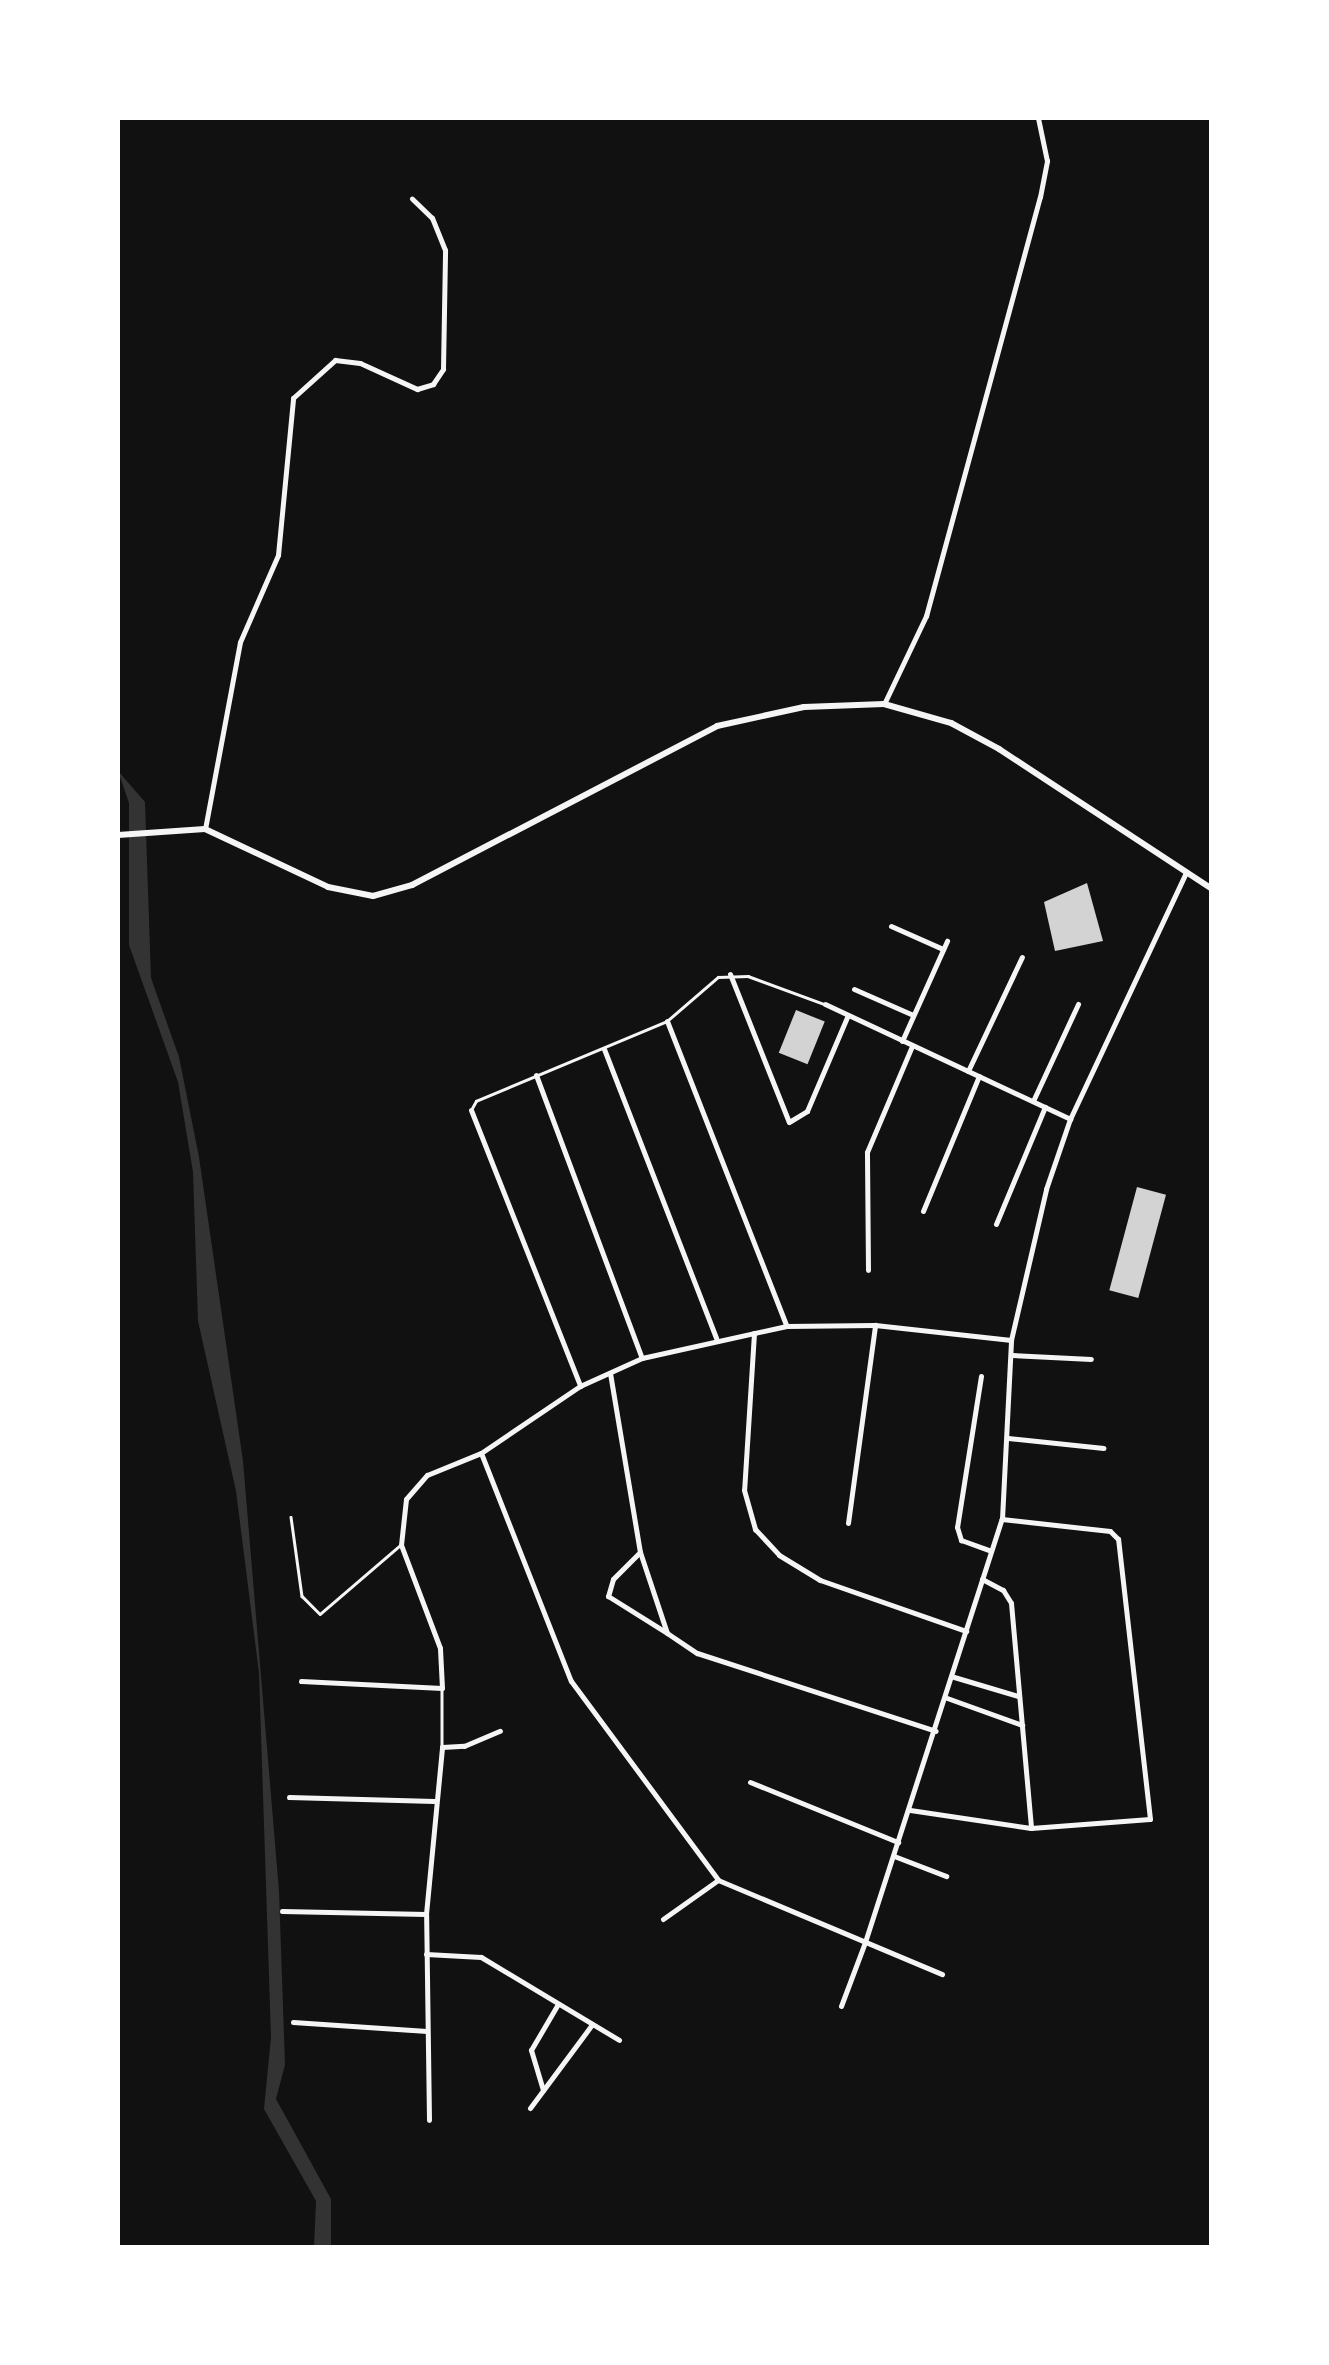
<!DOCTYPE html>
<html>
<head>
<meta charset="utf-8">
<style>
	body { margin:0 }
	#map { position:relative; width:1329px; height:2365px; overflow:hidden; background:#111; font-family:"Public Sans",sans-serif }
	div>[style] { position:absolute }
	.water>* { inset:0; background:#333 }
	.building>* { inset:0; background:#d3d3d3; transform-origin:0 0 }
	.service>* { height:2.5px; margin:-1.25px; padding:0 1.25px; transform-origin:1.25px; border-radius:1.25px; background:#f5f5f5 }
	.minor>* { height:5px; margin:-2.5px; padding:0 2.5px; transform-origin:2.5px; border-radius:2.5px; background:#f5f5f5 }
	.tertiary>* { height:5px; margin:-2.5px; padding:0 2.5px; transform-origin:2.5px; border-radius:2.5px; background:#f5f5f5 }
	.secondary>* { height:6px; margin:-3px; padding:0 3px; transform-origin:3px; border-radius:3px; background:#f5f5f5 }
	span { translate:-50% -50%; white-space:nowrap; text-align:center; line-height:1.15; -webkit-text-stroke:8px #fff; paint-order:stroke }
	.frame { position:absolute; inset:0; border:120px solid #fff; pointer-events:none }
</style>
</head>
<body>
<div id="map">
	<div class="water">
		<i style="clip-path:polygon(118px 771px,145px 802px,151px 978px,179px 1057px,199px 1157px,243px 1461px,279px 1891px,285px 2065px,276px 2099px,331px 2199px,331px 2247px,314px 2247px,316px 2201px,264px 2109px,271px 2037px,259px 1673px,236px 1491px,198px 1321px,193px 1172px,178px 1082px,129px 945px,129px 803px)"></i>
	</div>
	<div class="building">
		<i style="clip-path:polygon(1087px 883px,1103px 941px,1055px 951px,1044px 902px)"></i>
		<i style="left:796px;top:1010px;width:31px;height:46px;rotate:22deg"></i>
		<i style="left:1137px;top:1187px;width:30px;height:107px;rotate:15deg"></i>
	</div>
	<div class="service">
		<i style="left:471px;top:1110px;width:10px;rotate:-61deg"></i>
		<i style="left:476px;top:1101px;width:207px;rotate:-22.7deg"></i>
		<i style="left:667px;top:1021px;width:67px;rotate:-40.8deg"></i>
		<i style="left:718px;top:977px;width:30px;rotate:-2deg"></i>
		<i style="left:748px;top:976px;width:81px;rotate:20.2deg"></i>
		<i style="left:291px;top:1517px;width:80px;rotate:82.1deg"></i>
		<i style="left:302px;top:1596px;width:25px;rotate:45deg"></i>
		<i style="left:320px;top:1614px;width:104px;rotate:-40.7deg"></i>
		<i style="left:442px;top:1689px;width:57px;rotate:90deg"></i>
	</div>
	<div class="minor">
		<i style="left:884px;top:704px;width:98px;rotate:-64.5deg"></i>
		<i style="left:926px;top:616px;width:434px;rotate:-74.8deg"></i>
		<i style="left:1040px;top:197px;width:37px;rotate:-79deg"></i>
		<i style="left:1047px;top:161px;width:44px;rotate:-101.8deg"></i>
		<i style="left:205px;top:829px;width:190px;rotate:-79.4deg"></i>
		<i style="left:240px;top:642px;width:95px;rotate:-66.4deg"></i>
		<i style="left:278px;top:555px;width:158px;rotate:-84.5deg"></i>
		<i style="left:293px;top:398px;width:57px;rotate:-42.1deg"></i>
		<i style="left:335px;top:360px;width:25px;rotate:7deg"></i>
		<i style="left:360px;top:363px;width:63px;rotate:24.5deg"></i>
		<i style="left:417px;top:389px;width:17px;rotate:-17deg"></i>
		<i style="left:433px;top:384px;width:18px;rotate:-56deg"></i>
		<i style="left:443px;top:369px;width:119px;rotate:-89deg"></i>
		<i style="left:445px;top:250px;width:35px;rotate:-112deg"></i>
		<i style="left:432px;top:218px;width:28px;rotate:-136deg"></i>
		<i style="left:891px;top:926px;width:57px;rotate:23.9deg"></i>
		<i style="left:730px;top:974px;width:159px;rotate:68.3deg"></i>
		<i style="left:789px;top:1122px;width:21px;rotate:-31deg"></i>
		<i style="left:807px;top:1111px;width:104px;rotate:-66.9deg"></i>
		<i style="left:854px;top:989px;width:64px;rotate:23.8deg"></i>
		<i style="left:825px;top:1004px;width:271px;rotate:25.1deg"></i>
		<i style="left:667px;top:1021px;width:326px;rotate:68.6deg"></i>
		<i style="left:902px;top:1041px;width:110px;rotate:-65.8deg"></i>
		<i style="left:604px;top:1049px;width:310px;rotate:68.8deg"></i>
		<i style="left:968px;top:1071px;width:126px;rotate:-64.7deg"></i>
		<i style="left:536px;top:1075px;width:302px;rotate:69.5deg"></i>
		<i style="left:1033px;top:1101px;width:107px;rotate:-65.1deg"></i>
		<i style="left:471px;top:1110px;width:297px;rotate:68.4deg"></i>
		<i style="left:923px;top:1211px;width:146px;rotate:-67.5deg"></i>
		<i style="left:996px;top:1224px;width:127px;rotate:-67.3deg"></i>
		<i style="left:868px;top:1270px;width:118px;rotate:-90.5deg"></i>
		<i style="left:867px;top:1152px;width:115px;rotate:-67deg"></i>
		<i style="left:754px;top:1333px;width:157px;rotate:93.6deg"></i>
		<i style="left:744px;top:1490px;width:41px;rotate:74.2deg"></i>
		<i style="left:755px;top:1529px;width:35px;rotate:47deg"></i>
		<i style="left:779px;top:1555px;width:48px;rotate:31.4deg"></i>
		<i style="left:820px;top:1580px;width:155px;rotate:19.3deg"></i>
		<i style="left:1012px;top:1355px;width:79px;rotate:2.9deg"></i>
		<i style="left:610px;top:1373px;width:181px;rotate:80.5deg"></i>
		<i style="left:640px;top:1552px;width:85px;rotate:71.6deg"></i>
		<i style="left:667px;top:1633px;width:36px;rotate:34deg"></i>
		<i style="left:697px;top:1653px;width:251px;rotate:18.1deg"></i>
		<i style="left:981px;top:1376px;width:153px;rotate:99deg"></i>
		<i style="left:957px;top:1527px;width:14px;rotate:73deg"></i>
		<i style="left:961px;top:1540px;width:32px;rotate:20deg"></i>
		<i style="left:1008px;top:1438px;width:96px;rotate:6deg"></i>
		<i style="left:481px;top:1453px;width:245px;rotate:68.5deg"></i>
		<i style="left:571px;top:1681px;width:247px;rotate:53.5deg"></i>
		<i style="left:718px;top:1880px;width:243px;rotate:22.8deg"></i>
		<i style="left:848px;top:1523px;width:200px;rotate:-82.2deg"></i>
		<i style="left:640px;top:1552px;width:38px;rotate:135deg"></i>
		<i style="left:613px;top:1579px;width:18px;rotate:106deg"></i>
		<i style="left:608px;top:1596px;width:70px;rotate:32.1deg"></i>
		<i style="left:982px;top:1579px;width:24px;rotate:28deg"></i>
		<i style="left:1003px;top:1590px;width:15px;rotate:58deg"></i>
		<i style="left:1011px;top:1603px;width:226px;rotate:84.9deg"></i>
		<i style="left:954px;top:1677px;width:67px;rotate:16.5deg"></i>
		<i style="left:301px;top:1681px;width:141px;rotate:2.8deg"></i>
		<i style="left:442px;top:1688px;width:40px;rotate:-92.9deg"></i>
		<i style="left:440px;top:1648px;width:110px;rotate:-110.7deg"></i>
		<i style="left:401px;top:1545px;width:46px;rotate:-83.8deg"></i>
		<i style="left:406px;top:1499px;width:32px;rotate:-49deg"></i>
		<i style="left:427px;top:1475px;width:58px;rotate:-22.2deg"></i>
		<i style="left:481px;top:1453px;width:120px;rotate:-34.1deg"></i>
		<i style="left:580px;top:1386px;width:68px;rotate:-24.3deg"></i>
		<i style="left:642px;top:1358px;width:148px;rotate:-12.5deg"></i>
		<i style="left:786px;top:1326px;width:89px;rotate:-0.6deg"></i>
		<i style="left:875px;top:1325px;width:137px;rotate:6.3deg"></i>
		<i style="left:947px;top:1698px;width:80px;rotate:19.8deg"></i>
		<i style="left:750px;top:1782px;width:160px;rotate:22.1deg"></i>
		<i style="left:289px;top:1797px;width:145px;rotate:1.6deg"></i>
		<i style="left:910px;top:1810px;width:122px;rotate:8.5deg"></i>
		<i style="left:1031px;top:1828px;width:119px;rotate:-4.3deg"></i>
		<i style="left:1150px;top:1819px;width:282px;rotate:-96.5deg"></i>
		<i style="left:1118px;top:1539px;width:11px;rotate:-135deg"></i>
		<i style="left:1110px;top:1531px;width:109px;rotate:-173.7deg"></i>
		<i style="left:894px;top:1856px;width:56px;rotate:21deg"></i>
		<i style="left:282px;top:1911px;width:144px;rotate:1.2deg"></i>
		<i style="left:663px;top:1919px;width:67px;rotate:-35.3deg"></i>
		<i style="left:426px;top:1954px;width:55px;rotate:3.1deg"></i>
		<i style="left:481px;top:1957px;width:161px;rotate:31deg"></i>
		<i style="left:841px;top:2006px;width:68px;rotate:-69.4deg"></i>
		<i style="left:293px;top:2022px;width:134px;rotate:3.8deg"></i>
		<i style="left:543px;top:2090px;width:42px;rotate:-106.7deg"></i>
		<i style="left:531px;top:2050px;width:53px;rotate:-59.6deg"></i>
		<i style="left:530px;top:2108px;width:102px;rotate:-53.4deg"></i>
		<i style="left:429px;top:2120px;width:206px;rotate:-90.8deg"></i>
		<i style="left:426px;top:1914px;width:168px;rotate:-84.5deg"></i>
		<i style="left:442px;top:1747px;width:22px;rotate:-3deg"></i>
		<i style="left:464px;top:1746px;width:39px;rotate:-23deg"></i>
	</div>
	<div class="tertiary">
		<i style="left:865px;top:1942px;width:445px;rotate:-72.1deg"></i>
		<i style="left:1002px;top:1519px;width:179px;rotate:-87.1deg"></i>
		<i style="left:1011px;top:1340px;width:155px;rotate:-76.9deg"></i>
		<i style="left:1046px;top:1189px;width:74px;rotate:-71.1deg"></i>
		<i style="left:1070px;top:1119px;width:272px;rotate:-64.8deg"></i>
	</div>
	<div class="secondary">
		<i style="left:118px;top:835px;width:87px;rotate:-3.9deg"></i>
		<i style="left:205px;top:829px;width:136px;rotate:25.2deg"></i>
		<i style="left:328px;top:887px;width:46px;rotate:11.3deg"></i>
		<i style="left:373px;top:896px;width:41px;rotate:-15.8deg"></i>
		<i style="left:412px;top:885px;width:344px;rotate:-27.5deg"></i>
		<i style="left:717px;top:726px;width:89px;rotate:-12.3deg"></i>
		<i style="left:804px;top:707px;width:80px;rotate:-2.1deg"></i>
		<i style="left:884px;top:704px;width:70px;rotate:15.8deg"></i>
		<i style="left:951px;top:723px;width:55px;rotate:28.4deg"></i>
		<i style="left:999px;top:749px;width:255px;rotate:33.3deg"></i>
	</div>
	<div class="frame"></div>
</div>
</body>
</html>
